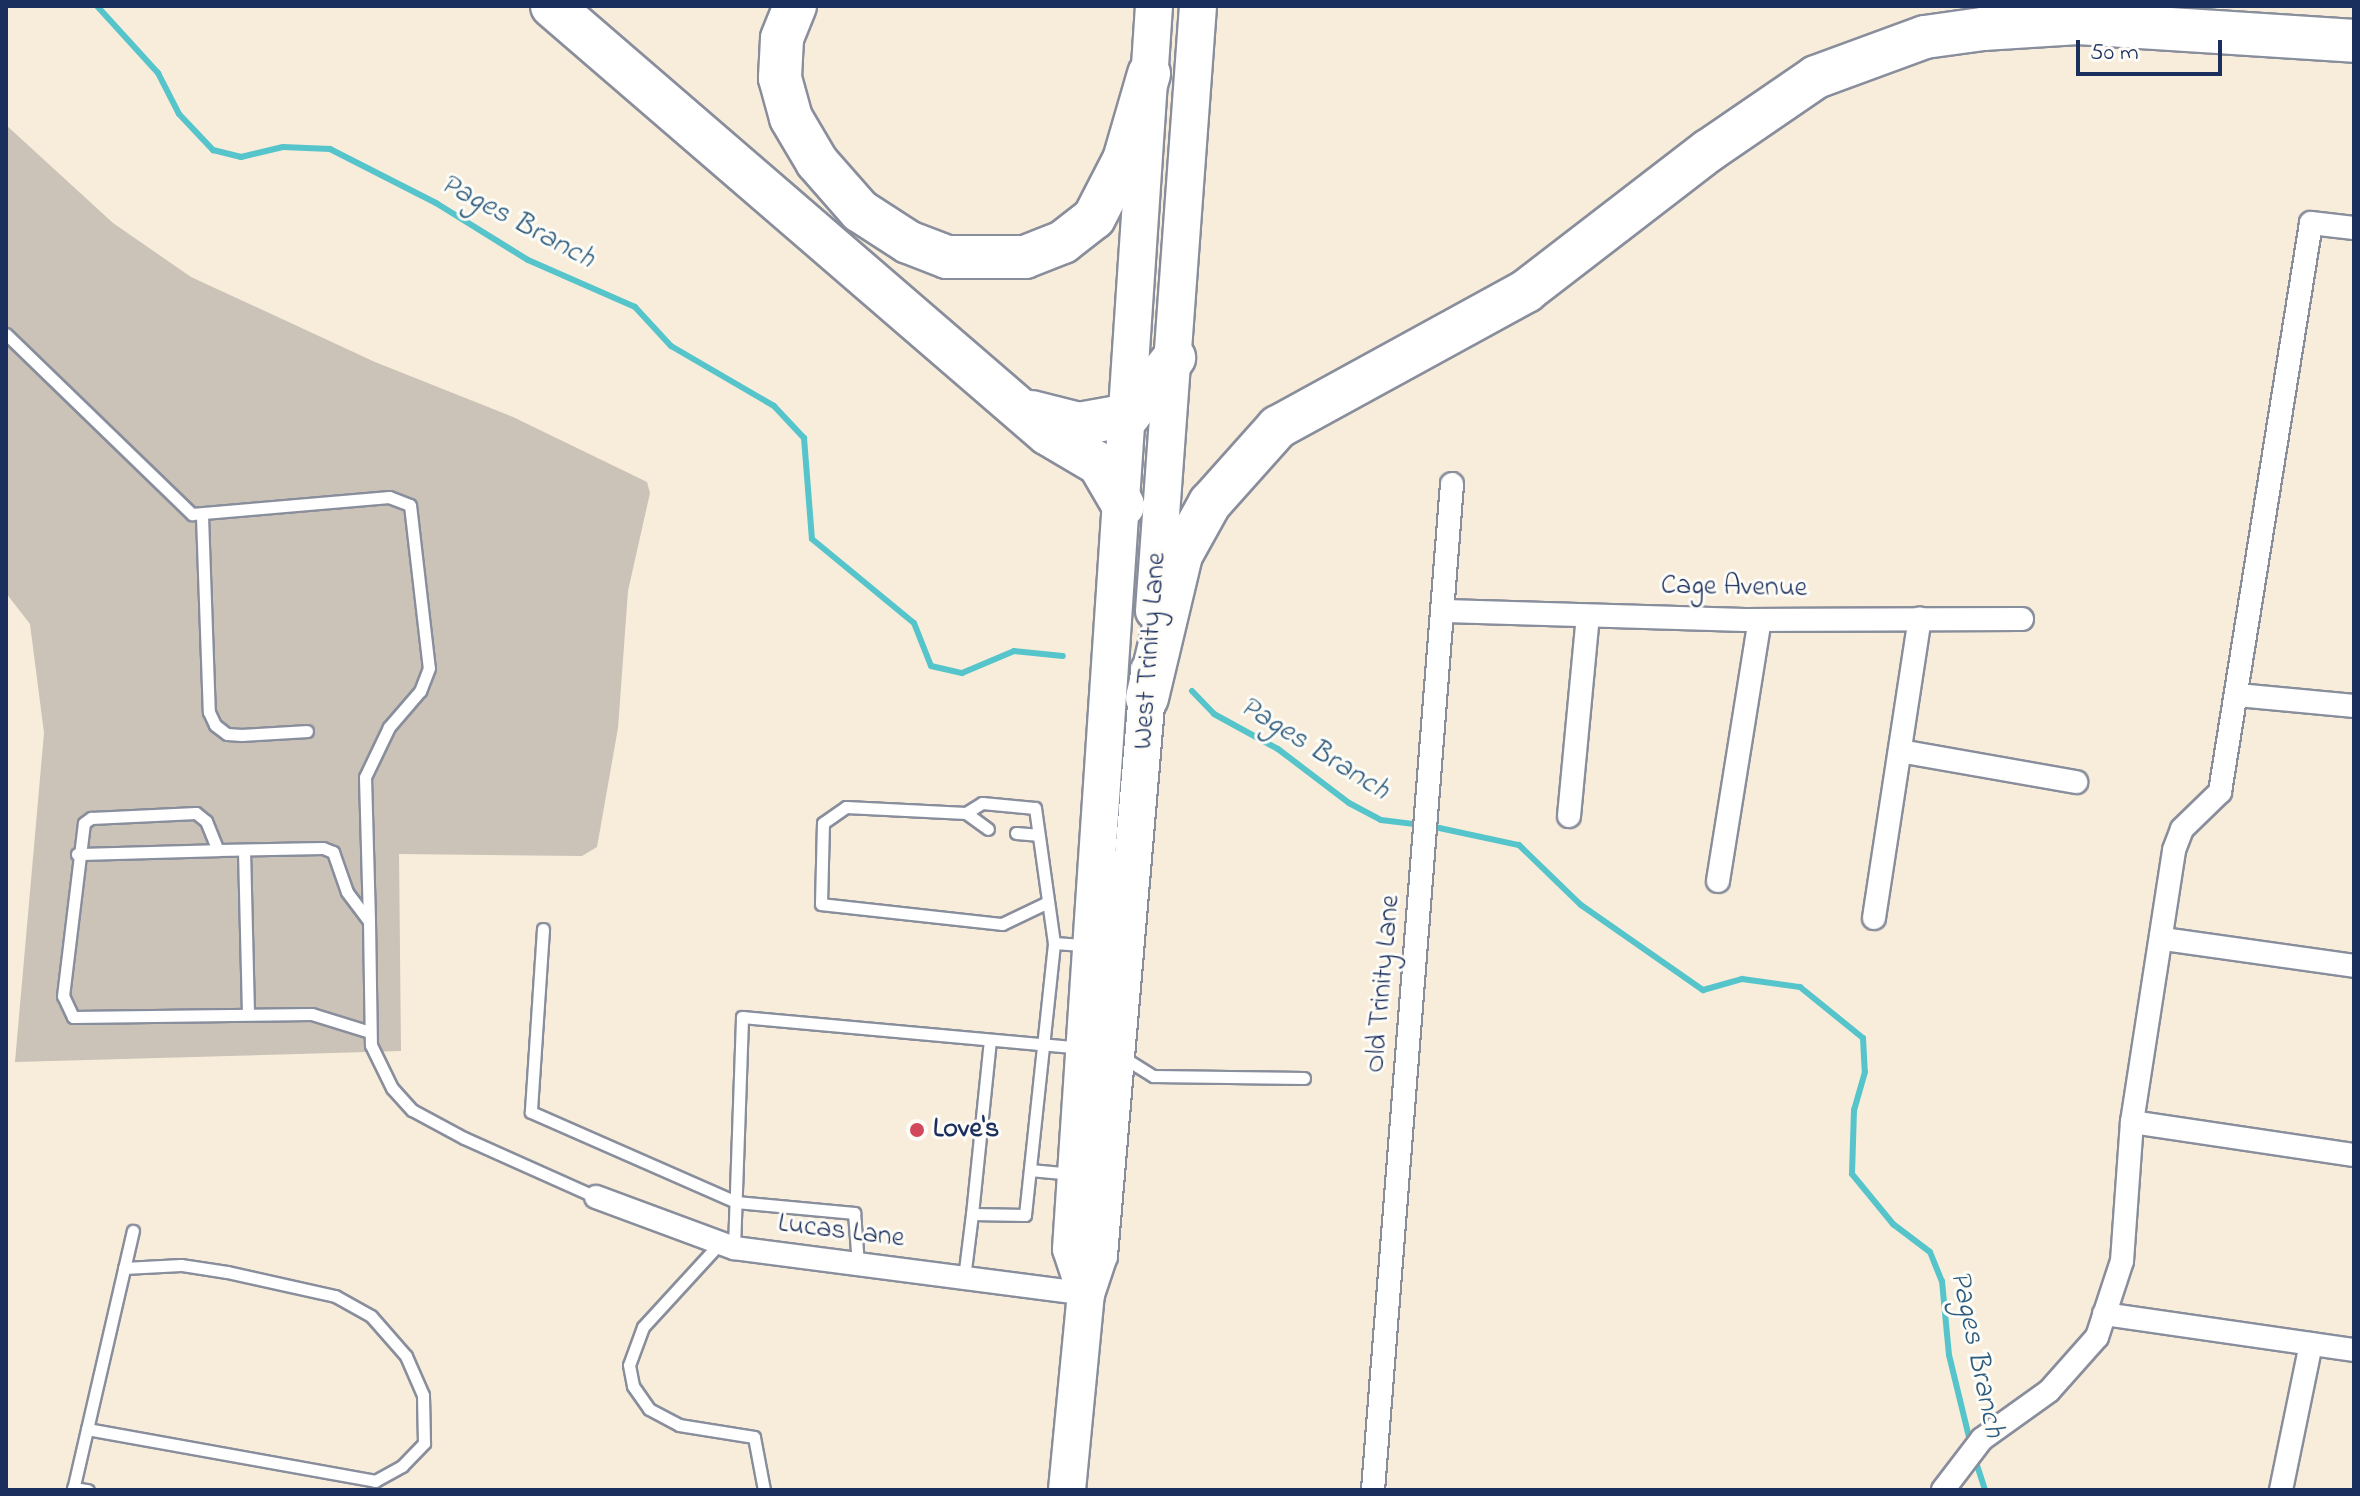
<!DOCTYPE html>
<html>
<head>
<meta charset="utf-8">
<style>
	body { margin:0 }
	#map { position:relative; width:2360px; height:1496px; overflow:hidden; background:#f7edda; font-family:"Indie Flower",sans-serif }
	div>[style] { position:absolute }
	.industrial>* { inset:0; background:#cbc2b8 }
	.stream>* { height:6px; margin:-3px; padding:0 3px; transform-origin:3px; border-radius:3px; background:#56c4cb }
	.roads { filter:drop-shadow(2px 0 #898e9c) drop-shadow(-2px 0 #898e9c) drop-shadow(0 2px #898e9c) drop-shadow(0 -2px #898e9c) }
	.lane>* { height:11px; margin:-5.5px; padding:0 5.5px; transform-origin:5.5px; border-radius:5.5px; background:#fff }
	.street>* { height:22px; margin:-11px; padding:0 11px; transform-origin:11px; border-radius:11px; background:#fff }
	.primary>* { height:36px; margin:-18px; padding:0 18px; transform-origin:18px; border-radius:18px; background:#fff }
	.highway>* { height:42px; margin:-21px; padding:0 21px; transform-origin:21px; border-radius:21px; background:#fff }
	.dots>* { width:22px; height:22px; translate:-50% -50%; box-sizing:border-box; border:4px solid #fdfcf7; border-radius:50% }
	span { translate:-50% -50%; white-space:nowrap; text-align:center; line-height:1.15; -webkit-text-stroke:6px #fdfcf7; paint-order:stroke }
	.street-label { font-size:28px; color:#1b2f5e }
	.poi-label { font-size:28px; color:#1b2f5e; font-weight:700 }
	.left { translate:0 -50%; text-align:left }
	.water-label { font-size:30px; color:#2d5c7f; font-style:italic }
	.frame { position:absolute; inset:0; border:8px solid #1b2f5e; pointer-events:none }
	.scale { position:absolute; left:2076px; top:40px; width:146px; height:36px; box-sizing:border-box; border:4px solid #1b2f5e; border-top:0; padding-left:10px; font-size:24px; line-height:28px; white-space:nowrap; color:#1b2f5e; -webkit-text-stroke:6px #fdfcf7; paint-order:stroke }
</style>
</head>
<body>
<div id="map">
	<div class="industrial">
		<i style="clip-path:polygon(6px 125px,113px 223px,191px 277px,375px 362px,513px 417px,647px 482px,650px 493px,628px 591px,618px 728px,597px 847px,582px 856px,399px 854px,401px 1051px,15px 1062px,44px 733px,30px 624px,6px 593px)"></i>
	</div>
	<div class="stream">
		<i style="left:97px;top:6px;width:91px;rotate:47.7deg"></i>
		<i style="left:158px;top:73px;width:46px;rotate:62.9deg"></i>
		<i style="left:179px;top:114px;width:50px;rotate:46.6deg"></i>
		<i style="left:213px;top:150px;width:29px;rotate:14deg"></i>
		<i style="left:241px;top:157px;width:43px;rotate:-13.4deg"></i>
		<i style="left:283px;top:147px;width:47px;rotate:2.4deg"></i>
		<i style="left:330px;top:149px;width:119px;rotate:27deg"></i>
		<i style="left:436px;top:203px;width:108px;rotate:31.8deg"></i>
		<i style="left:528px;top:260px;width:117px;rotate:23.7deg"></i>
		<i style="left:635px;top:307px;width:53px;rotate:47.3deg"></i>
		<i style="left:671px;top:346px;width:119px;rotate:30.2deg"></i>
		<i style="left:774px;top:406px;width:44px;rotate:46.8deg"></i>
		<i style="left:804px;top:438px;width:101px;rotate:85.5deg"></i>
		<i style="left:812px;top:539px;width:132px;rotate:39.5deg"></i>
		<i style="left:914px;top:623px;width:46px;rotate:68.4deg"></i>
		<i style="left:931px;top:666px;width:32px;rotate:13deg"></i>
		<i style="left:962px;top:673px;width:56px;rotate:-22.9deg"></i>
		<i style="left:1014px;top:651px;width:49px;rotate:5.8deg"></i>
		<i style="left:1192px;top:691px;width:32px;rotate:46deg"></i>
		<i style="left:1214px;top:714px;width:73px;rotate:28.7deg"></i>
		<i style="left:1278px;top:749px;width:89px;rotate:37.3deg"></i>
		<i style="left:1349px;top:803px;width:36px;rotate:28deg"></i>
		<i style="left:1381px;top:820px;width:38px;rotate:7deg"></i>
		<i style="left:1430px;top:826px;width:91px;rotate:12.1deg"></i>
		<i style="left:1519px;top:845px;width:86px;rotate:44.1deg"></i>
		<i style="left:1581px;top:905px;width:149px;rotate:34.9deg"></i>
		<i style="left:1703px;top:990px;width:41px;rotate:-15.8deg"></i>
		<i style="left:1742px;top:979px;width:59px;rotate:7.9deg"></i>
		<i style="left:1800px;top:987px;width:81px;rotate:39deg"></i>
		<i style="left:1863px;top:1038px;width:34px;rotate:87deg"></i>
		<i style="left:1865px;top:1072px;width:40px;rotate:106deg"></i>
		<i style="left:1854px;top:1110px;width:64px;rotate:91.8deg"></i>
		<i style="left:1852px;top:1174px;width:65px;rotate:50.6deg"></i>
		<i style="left:1893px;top:1224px;width:46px;rotate:37.1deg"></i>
		<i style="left:1930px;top:1252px;width:31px;rotate:68deg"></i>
		<i style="left:1942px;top:1281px;width:74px;rotate:84.6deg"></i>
		<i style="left:1949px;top:1355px;width:93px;rotate:76.3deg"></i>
		<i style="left:1975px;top:1459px;width:33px;rotate:72deg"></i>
	</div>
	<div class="roads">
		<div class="lane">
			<i style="left:6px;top:334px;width:259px;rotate:44.1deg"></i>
			<i style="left:192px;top:514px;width:198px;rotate:-4.9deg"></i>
			<i style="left:389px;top:497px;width:22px;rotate:21deg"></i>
			<i style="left:410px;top:505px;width:164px;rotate:83.4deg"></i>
			<i style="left:429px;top:668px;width:25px;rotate:111deg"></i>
			<i style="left:420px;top:691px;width:48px;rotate:130.7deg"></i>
			<i style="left:389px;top:727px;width:55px;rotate:115.6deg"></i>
			<i style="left:365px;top:777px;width:144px;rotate:88.4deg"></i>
			<i style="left:202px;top:516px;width:196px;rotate:88deg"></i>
			<i style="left:209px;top:712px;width:14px;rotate:65deg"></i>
			<i style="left:215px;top:725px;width:15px;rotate:37deg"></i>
			<i style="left:227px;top:734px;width:15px;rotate:4deg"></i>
			<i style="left:242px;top:735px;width:65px;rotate:-3.5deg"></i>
			<i style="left:966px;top:813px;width:27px;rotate:36deg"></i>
			<i style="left:1016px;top:833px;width:21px;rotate:5deg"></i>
			<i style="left:244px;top:850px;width:164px;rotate:88.6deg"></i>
			<i style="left:77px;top:854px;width:141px;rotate:-1.6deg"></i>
			<i style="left:1048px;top:902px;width:51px;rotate:154.4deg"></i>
			<i style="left:1002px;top:924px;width:182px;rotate:-173.7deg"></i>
			<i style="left:821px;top:904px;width:81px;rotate:-88.6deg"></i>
			<i style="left:823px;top:823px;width:28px;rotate:-35deg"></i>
			<i style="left:846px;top:807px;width:120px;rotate:2.9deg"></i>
			<i style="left:966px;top:813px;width:19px;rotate:-32deg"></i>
			<i style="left:982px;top:803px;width:53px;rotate:5.4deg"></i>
			<i style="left:1035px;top:808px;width:136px;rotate:82deg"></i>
			<i style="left:543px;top:929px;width:183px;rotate:93.8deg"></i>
			<i style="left:531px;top:1112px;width:224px;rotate:23.7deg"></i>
			<i style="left:736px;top:1202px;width:119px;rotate:5.3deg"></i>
			<i style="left:854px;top:1213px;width:51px;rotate:85.5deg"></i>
			<i style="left:370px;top:1032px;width:61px;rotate:-162.8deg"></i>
			<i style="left:312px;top:1014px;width:239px;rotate:179.3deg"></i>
			<i style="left:73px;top:1017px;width:23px;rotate:-115deg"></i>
			<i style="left:63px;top:996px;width:174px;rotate:-83.1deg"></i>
			<i style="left:84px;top:823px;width:9px;rotate:-36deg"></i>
			<i style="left:91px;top:818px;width:105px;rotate:-2.7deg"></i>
			<i style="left:196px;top:813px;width:13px;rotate:39deg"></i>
			<i style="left:206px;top:821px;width:31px;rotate:68deg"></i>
			<i style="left:218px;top:850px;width:105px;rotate:-1.1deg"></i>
			<i style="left:323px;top:848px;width:11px;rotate:22deg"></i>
			<i style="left:333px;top:852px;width:42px;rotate:70.7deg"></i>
			<i style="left:347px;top:892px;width:36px;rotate:53deg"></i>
			<i style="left:369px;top:921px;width:124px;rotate:89.1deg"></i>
			<i style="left:371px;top:1045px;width:48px;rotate:64deg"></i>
			<i style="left:392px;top:1088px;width:30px;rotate:48deg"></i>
			<i style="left:412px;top:1110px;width:59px;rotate:28.3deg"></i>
			<i style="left:464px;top:1138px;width:145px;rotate:24.1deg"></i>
			<i style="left:1121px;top:1056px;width:38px;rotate:32deg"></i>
			<i style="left:1153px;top:1076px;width:151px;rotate:0.8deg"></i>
			<i style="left:1030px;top:1170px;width:43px;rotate:5.3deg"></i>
			<i style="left:972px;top:1214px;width:174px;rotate:-84.1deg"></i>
			<i style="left:720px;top:1243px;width:114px;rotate:132.5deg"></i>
			<i style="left:643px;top:1327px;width:40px;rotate:110.2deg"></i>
			<i style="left:629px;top:1365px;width:21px;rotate:79deg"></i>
			<i style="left:633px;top:1386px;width:28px;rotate:55deg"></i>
			<i style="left:649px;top:1409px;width:34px;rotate:28deg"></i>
			<i style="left:679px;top:1425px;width:76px;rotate:9.1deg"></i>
			<i style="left:754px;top:1437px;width:54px;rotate:79.3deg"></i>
			<i style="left:734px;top:1248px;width:231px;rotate:-88deg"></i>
			<i style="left:742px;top:1017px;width:340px;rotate:5.2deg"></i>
			<i style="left:964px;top:1278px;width:64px;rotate:-82.9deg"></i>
			<i style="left:972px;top:1214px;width:53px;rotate:1.1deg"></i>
			<i style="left:1025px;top:1215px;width:274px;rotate:-83.9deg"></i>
			<i style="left:1054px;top:943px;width:32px;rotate:4deg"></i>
			<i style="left:87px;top:1429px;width:293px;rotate:10.2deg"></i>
			<i style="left:375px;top:1481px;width:31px;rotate:-29deg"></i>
			<i style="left:402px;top:1466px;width:32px;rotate:-46deg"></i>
			<i style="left:424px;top:1443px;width:48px;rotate:-91.2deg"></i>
			<i style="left:423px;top:1395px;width:43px;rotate:-113.6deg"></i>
			<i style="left:406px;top:1356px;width:53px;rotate:-131.2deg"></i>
			<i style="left:371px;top:1316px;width:41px;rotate:-150.9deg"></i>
			<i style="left:335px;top:1296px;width:111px;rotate:-167.5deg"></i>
			<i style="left:227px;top:1272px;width:47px;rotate:-171.3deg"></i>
			<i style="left:181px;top:1265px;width:57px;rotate:177deg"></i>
			<i style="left:73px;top:1488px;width:15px;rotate:8deg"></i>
			<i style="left:73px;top:1490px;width:266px;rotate:-77deg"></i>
		</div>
		<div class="street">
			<i style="left:1445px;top:611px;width:300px;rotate:1.7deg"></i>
			<i style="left:1745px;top:620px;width:277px;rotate:-0.2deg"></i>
			<i style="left:2238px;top:695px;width:117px;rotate:5.4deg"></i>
			<i style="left:1900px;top:751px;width:179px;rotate:10deg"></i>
			<i style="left:1569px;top:816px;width:201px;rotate:-84.6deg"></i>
			<i style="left:1718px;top:881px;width:264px;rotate:-80.9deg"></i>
			<i style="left:1874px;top:918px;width:303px;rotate:-81.3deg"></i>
			<i style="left:2163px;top:939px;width:193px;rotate:8deg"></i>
			<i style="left:2132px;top:1122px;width:224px;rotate:8.5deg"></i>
			<i style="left:596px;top:1197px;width:147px;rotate:20.3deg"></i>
			<i style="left:734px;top:1248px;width:355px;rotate:7.4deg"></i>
			<i style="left:2104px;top:1314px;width:253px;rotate:8.2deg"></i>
			<i style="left:1373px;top:1490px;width:1009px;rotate:-85.51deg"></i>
			<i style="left:1943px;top:1490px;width:64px;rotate:-52.6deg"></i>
			<i style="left:1982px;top:1439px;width:82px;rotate:-35.6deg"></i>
			<i style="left:2049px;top:1391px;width:72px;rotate:-48.4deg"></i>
			<i style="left:2097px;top:1337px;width:80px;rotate:-71.8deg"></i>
			<i style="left:2122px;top:1261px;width:139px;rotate:-85.9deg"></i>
			<i style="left:2132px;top:1122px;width:275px;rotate:-81.2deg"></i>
			<i style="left:2174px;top:850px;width:22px;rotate:-69deg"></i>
			<i style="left:2182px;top:829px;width:53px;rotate:-44.2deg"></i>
			<i style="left:2220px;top:792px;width:576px;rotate:-80.91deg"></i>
			<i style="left:2311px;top:223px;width:43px;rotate:6.6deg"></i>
			<i style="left:2281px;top:1490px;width:149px;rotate:-78.4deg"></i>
		</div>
		<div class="primary">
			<i style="left:1154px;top:611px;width:607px;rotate:-85.84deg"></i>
			<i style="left:1086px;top:1294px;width:47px;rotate:-108.4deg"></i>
			<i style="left:1071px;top:1249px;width:1246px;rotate:-86.18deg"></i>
			<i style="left:1067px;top:1490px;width:197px;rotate:-84.5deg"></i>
			<i style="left:1086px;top:1294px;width:41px;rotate:-71.6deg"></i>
			<i style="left:1099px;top:1255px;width:587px;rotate:-85.11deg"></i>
		</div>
		<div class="highway">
			<i style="left:552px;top:6px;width:655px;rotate:40.79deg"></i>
			<i style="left:1048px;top:434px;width:59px;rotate:30.5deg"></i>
			<i style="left:1099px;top:464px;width:48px;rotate:59.7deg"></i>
			<i style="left:795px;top:6px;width:35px;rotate:112deg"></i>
			<i style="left:782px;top:39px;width:39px;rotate:93deg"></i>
			<i style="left:780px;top:78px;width:41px;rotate:74.6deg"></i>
			<i style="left:791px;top:118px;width:51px;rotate:59.4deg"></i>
			<i style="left:817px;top:162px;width:65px;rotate:48.7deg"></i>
			<i style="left:860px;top:211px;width:57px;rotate:32.9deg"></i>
			<i style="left:908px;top:242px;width:42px;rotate:21deg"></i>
			<i style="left:947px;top:257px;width:78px"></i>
			<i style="left:1025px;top:257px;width:41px;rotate:-21.5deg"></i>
			<i style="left:1063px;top:242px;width:39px;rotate:-38deg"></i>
			<i style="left:1094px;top:218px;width:65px;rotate:-62.7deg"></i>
			<i style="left:1124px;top:160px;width:90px;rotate:-73.8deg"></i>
			<i style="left:1031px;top:412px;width:49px;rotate:14deg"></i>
			<i style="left:1079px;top:424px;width:51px;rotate:-10.2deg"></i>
			<i style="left:1129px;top:415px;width:73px;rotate:-51.7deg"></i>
			<i style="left:1147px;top:698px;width:147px;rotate:-76.6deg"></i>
			<i style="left:1181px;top:555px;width:60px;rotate:-60.9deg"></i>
			<i style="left:1210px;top:503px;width:102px;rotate:-48.2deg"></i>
			<i style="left:1278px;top:427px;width:283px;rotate:-28.7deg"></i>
			<i style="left:1526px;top:291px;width:230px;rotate:-37.6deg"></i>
			<i style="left:1708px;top:151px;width:131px;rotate:-34.4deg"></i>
			<i style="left:1816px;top:77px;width:116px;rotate:-20.2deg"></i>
			<i style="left:1925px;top:37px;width:59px;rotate:-7.9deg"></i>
			<i style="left:1983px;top:29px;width:95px;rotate:-3.6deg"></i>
			<i style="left:2078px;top:23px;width:277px;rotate:3.7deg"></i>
		</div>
	</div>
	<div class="dots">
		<i style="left:917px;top:1130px;background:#d1495b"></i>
	</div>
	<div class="street-label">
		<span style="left:1734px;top:588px;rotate:1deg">Cage Avenue</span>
		<span style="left:1151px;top:651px;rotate:-86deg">West Trinity Lane</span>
		<span style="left:1384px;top:984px;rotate:-85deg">Old Trinity Lane</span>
		<span style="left:841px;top:1232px;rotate:7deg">Lucas Lane</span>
	</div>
	<div class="poi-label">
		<span class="left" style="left:933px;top:1130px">Love's</span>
	</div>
	<div class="water-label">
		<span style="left:517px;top:222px;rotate:28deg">Pages Branch</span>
		<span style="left:1314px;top:749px;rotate:32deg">Pages Branch</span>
		<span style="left:1976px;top:1354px;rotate:78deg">Pages Branch</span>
	</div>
	<div class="frame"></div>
	<div class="scale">50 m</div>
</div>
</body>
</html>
